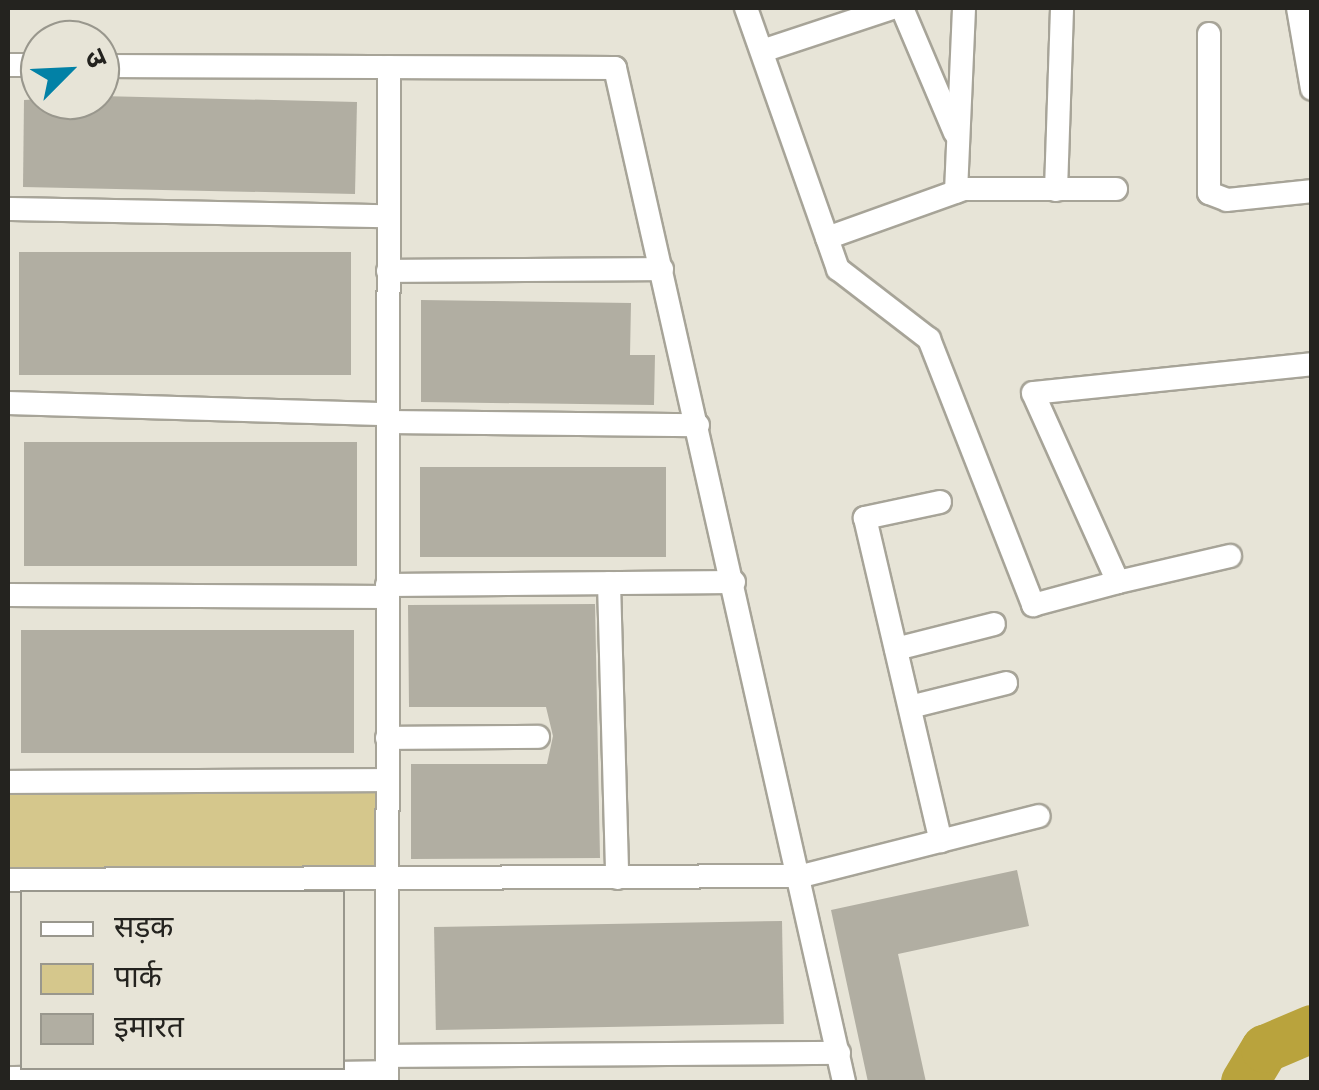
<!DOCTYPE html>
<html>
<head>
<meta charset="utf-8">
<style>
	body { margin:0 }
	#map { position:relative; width:1319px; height:1090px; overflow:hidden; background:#e7e4d7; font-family:Roboto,"Noto Sans Devanagari",sans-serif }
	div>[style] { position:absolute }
	.green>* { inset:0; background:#d5c78c; transform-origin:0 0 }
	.river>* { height:48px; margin:-24px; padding:0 24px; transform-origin:24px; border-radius:24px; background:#b9a33d }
	.building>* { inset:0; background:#b1aea2; transform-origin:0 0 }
	.roads { filter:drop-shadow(2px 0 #a7a498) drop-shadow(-2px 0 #a7a498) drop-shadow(0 2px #a7a498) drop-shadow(0 -2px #a7a498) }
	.minor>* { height:22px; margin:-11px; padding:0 11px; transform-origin:11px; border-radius:11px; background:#fff }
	span { translate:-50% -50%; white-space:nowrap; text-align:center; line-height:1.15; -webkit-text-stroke:8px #e7e4d7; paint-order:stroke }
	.frame { position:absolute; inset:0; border:10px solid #24231f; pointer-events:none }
	.legend { position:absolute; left:20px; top:890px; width:325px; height:180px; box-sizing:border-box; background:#e7e4d7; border:2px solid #99978d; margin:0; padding:12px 18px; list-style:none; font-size:30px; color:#24231f }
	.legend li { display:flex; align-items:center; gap:20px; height:50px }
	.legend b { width:50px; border:2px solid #99978d }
	.north { position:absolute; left:20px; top:20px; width:100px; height:100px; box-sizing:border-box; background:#e7e4d7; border:2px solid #99978d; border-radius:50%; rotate:66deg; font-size:28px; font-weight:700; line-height:40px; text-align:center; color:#24231f }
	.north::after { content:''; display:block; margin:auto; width:35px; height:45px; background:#0281a6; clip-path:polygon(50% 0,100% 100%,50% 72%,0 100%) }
</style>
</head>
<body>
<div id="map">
	<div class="green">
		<i style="left:387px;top:780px;width:100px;height:379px;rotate:90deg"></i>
	</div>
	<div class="river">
		<i style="left:1245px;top:1082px;width:39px;rotate:-59deg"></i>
		<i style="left:1265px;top:1049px;width:51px;rotate:-23.1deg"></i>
	</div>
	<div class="building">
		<i style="clip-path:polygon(100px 96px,357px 102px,355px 194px,23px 187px,24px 100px)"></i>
		<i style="left:351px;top:252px;width:123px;height:332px;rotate:90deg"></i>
		<i style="clip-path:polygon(421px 300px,631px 303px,630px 355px,655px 355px,654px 405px,421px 402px)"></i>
		<i style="left:357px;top:442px;width:124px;height:333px;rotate:90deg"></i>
		<i style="left:420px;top:467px;width:246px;height:90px"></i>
		<i style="clip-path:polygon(595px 604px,600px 858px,411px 859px,411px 764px,547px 764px,553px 736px,546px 707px,409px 707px,408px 605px)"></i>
		<i style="left:354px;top:630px;width:123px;height:333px;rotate:90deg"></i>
		<i style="clip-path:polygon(1017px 870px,1029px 926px,898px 954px,926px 1082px,868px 1082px,831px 910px)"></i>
		<i style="left:782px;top:921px;width:103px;height:348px;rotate:89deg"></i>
	</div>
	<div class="roads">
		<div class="minor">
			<i style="left:746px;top:8px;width:277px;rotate:70.6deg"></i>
			<i style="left:838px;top:269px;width:115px;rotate:37.6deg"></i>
			<i style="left:929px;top:339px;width:286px;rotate:68.6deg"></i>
			<i style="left:1033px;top:605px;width:88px;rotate:-15.1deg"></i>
			<i style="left:1118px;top:582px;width:207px;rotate:-114.2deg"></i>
			<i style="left:1033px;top:393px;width:281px;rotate:-5.9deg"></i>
			<i style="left:902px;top:8px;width:136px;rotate:67deg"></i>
			<i style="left:1298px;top:8px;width:82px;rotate:80.2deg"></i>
			<i style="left:1209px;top:34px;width:159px;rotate:90deg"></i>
			<i style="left:1209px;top:193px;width:19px;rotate:21deg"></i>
			<i style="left:1227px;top:200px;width:85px;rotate:-6deg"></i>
			<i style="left:762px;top:51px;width:137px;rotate:-18.3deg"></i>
			<i style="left:8px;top:65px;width:32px"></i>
			<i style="left:100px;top:66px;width:515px;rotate:0.22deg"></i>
			<i style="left:615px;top:68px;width:1040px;rotate:77.27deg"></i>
			<i style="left:1056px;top:190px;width:182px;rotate:-88.1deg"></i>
			<i style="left:956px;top:192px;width:184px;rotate:-87.5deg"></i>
			<i style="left:8px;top:209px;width:380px;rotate:1.1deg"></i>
			<i style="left:827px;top:238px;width:145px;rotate:-19.7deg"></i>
			<i style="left:964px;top:189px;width:152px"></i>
			<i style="left:388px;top:271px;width:274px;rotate:-0.4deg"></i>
			<i style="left:8px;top:403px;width:380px;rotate:1.7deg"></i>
			<i style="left:388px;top:422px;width:310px;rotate:0.6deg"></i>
			<i style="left:940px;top:502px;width:77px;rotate:168deg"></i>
			<i style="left:865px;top:518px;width:332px;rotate:76.8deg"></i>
			<i style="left:1118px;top:582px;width:115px;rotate:-13.1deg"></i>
			<i style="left:609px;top:583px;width:295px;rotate:88.4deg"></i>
			<i style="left:387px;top:585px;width:347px;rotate:-0.5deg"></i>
			<i style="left:8px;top:595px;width:379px;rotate:0.3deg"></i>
			<i style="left:896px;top:649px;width:101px;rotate:-14.3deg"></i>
			<i style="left:910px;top:707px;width:99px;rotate:-14deg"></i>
			<i style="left:387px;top:738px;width:151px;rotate:-0.4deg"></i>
			<i style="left:8px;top:782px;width:379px;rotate:-0.3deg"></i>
			<i style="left:8px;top:880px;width:794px;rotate:-0.29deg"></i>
			<i style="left:802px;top:876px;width:244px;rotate:-14.2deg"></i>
			<i style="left:387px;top:1056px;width:452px;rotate:-0.4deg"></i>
			<i style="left:8px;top:1078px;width:379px;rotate:-0.9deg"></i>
			<i style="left:387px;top:1082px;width:1015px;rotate:-89.89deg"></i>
		</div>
	</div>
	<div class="frame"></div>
	<ul class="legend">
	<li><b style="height:12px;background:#fff"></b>सड़क</li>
	<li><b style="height:28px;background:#d5c78c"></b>पार्क</li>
	<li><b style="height:28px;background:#b1aea2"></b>इमारत</li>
	</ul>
	<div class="north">उ</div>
</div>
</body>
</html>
